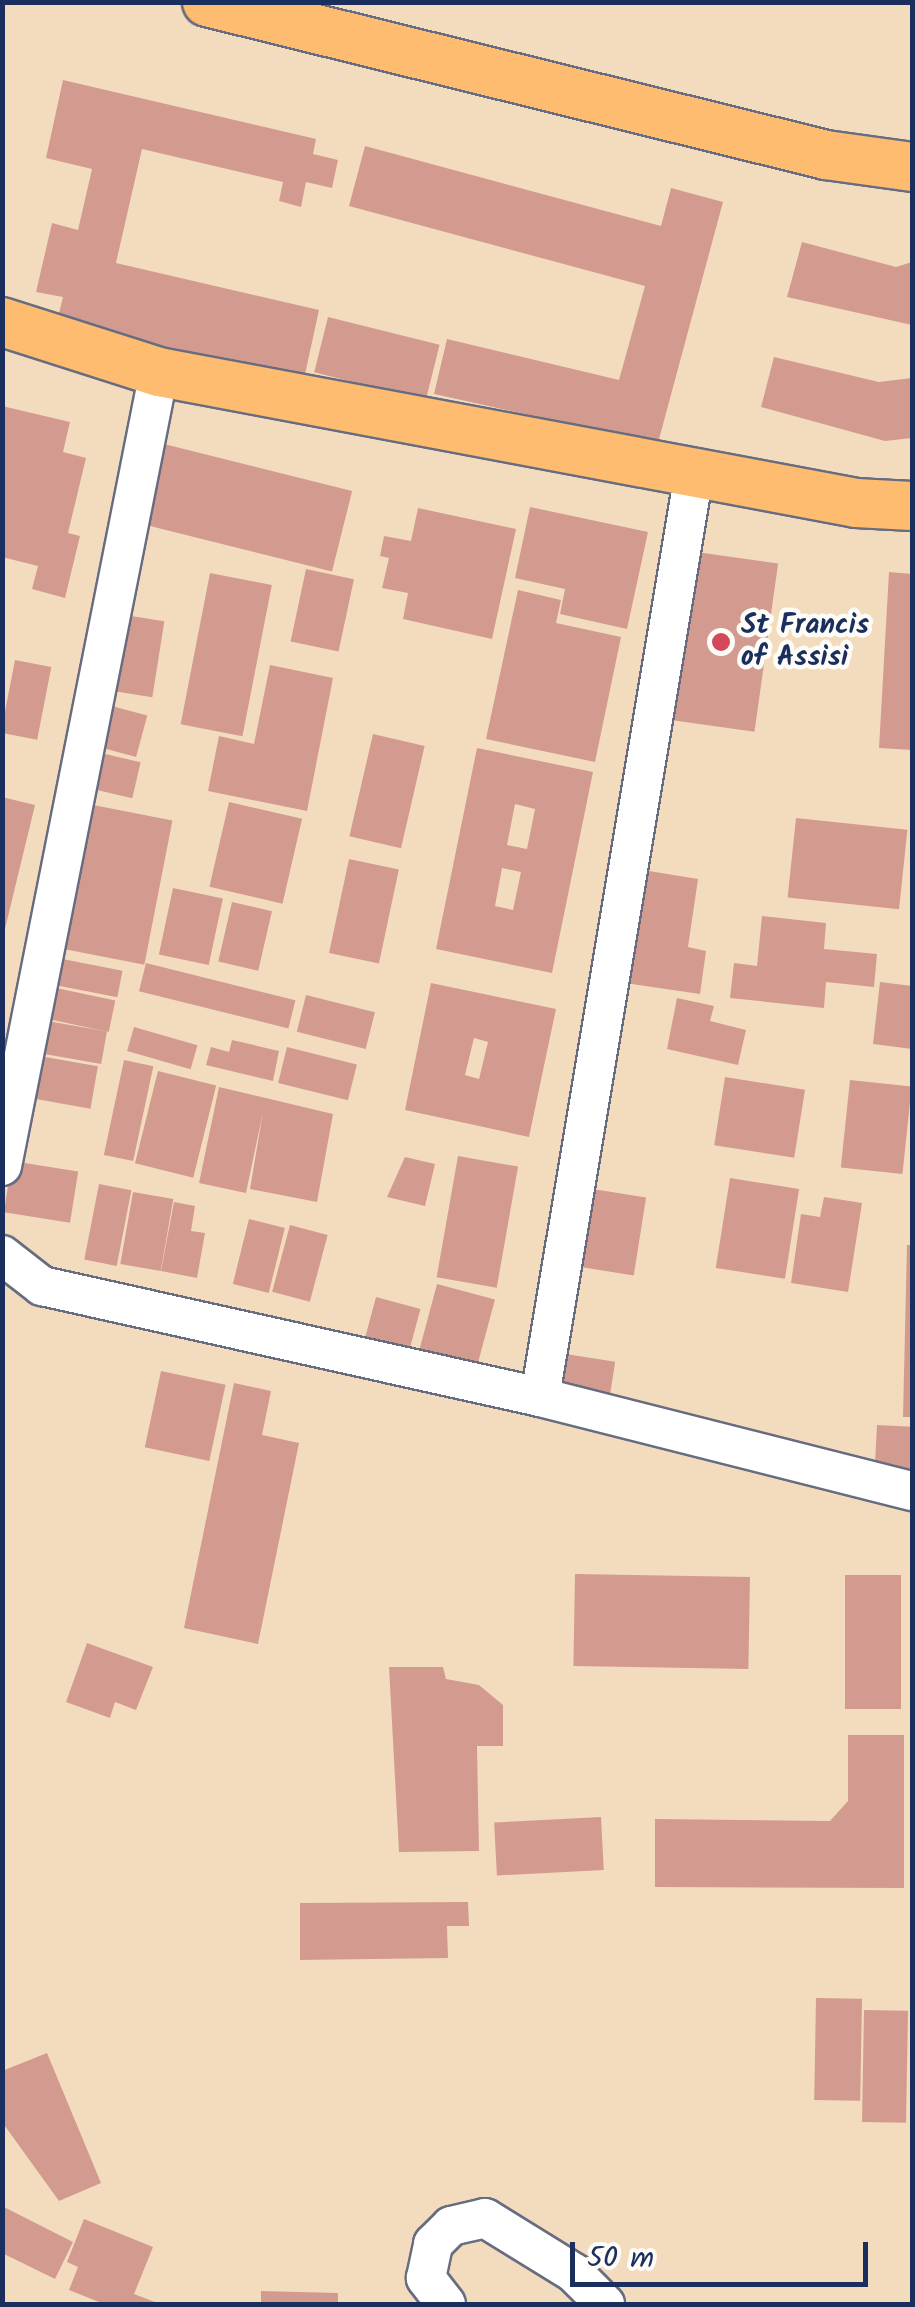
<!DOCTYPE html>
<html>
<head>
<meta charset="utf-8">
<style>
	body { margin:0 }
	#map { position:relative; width:915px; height:2307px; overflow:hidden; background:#f3dcbe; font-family:Kalam,sans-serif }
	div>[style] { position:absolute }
	.building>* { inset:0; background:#d39b90; transform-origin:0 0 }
	.roads { filter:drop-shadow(2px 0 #676c80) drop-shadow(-2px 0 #676c80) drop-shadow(0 2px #676c80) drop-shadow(0 -2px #676c80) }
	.minor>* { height:38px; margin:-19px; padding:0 19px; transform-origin:19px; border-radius:19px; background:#fff }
	.major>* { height:48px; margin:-24px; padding:0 24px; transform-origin:24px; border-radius:24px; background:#fdbc70 }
	.dots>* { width:28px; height:28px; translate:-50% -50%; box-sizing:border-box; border:5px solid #fdfcf7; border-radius:50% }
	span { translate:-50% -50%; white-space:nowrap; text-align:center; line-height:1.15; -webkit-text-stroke:9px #fdfcf7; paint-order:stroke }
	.poi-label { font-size:28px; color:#1b2f5e; font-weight:700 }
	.left { translate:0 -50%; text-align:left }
	.frame { position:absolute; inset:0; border:5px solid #1b2f5e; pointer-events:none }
	.scale { position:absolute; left:570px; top:2242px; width:298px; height:45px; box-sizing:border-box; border:5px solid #1b2f5e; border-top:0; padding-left:12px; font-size:30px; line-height:35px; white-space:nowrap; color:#1b2f5e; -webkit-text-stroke:8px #fdfcf7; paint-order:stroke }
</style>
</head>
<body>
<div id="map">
	<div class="building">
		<i style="clip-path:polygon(63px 80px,316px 139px,313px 154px,338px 160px,332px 188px,306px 182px,301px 207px,279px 201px,283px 182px,142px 149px,116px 263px,319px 310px,304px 379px,57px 321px,63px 297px,36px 292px,52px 223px,78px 230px,92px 169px,46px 158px)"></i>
		<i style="clip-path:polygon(365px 146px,661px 226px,671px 188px,723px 202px,658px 443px,434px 394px,447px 339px,619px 380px,645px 286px,349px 206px)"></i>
		<i style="clip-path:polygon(802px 242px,896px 267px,912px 262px,912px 325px,787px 297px)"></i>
		<i style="left:328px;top:317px;width:115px;height:57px;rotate:14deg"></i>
		<i style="clip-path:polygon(774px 357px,879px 382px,912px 378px,912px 438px,885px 441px,761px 407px)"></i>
		<i style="clip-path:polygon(2px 406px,70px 422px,63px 452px,86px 458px,68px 533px,80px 536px,65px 598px,32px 589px,38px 566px,2px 557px)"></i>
		<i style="left:160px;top:443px;width:198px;height:83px;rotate:14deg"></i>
		<i style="clip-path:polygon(530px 507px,648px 532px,627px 629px,560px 614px,565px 589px,515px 578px)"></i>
		<i style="clip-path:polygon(418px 508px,516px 529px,492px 639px,403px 619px,408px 593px,382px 588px,389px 558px,380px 556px,384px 536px,411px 541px)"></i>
		<i style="left:689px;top:551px;width:90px;height:170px;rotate:8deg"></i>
		<i style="left:306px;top:569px;width:49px;height:74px;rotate:12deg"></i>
		<i style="clip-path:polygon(889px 572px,912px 574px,912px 750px,879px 748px)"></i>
		<i style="left:210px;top:573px;width:63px;height:154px;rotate:11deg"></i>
		<i style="clip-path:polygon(518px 590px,561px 600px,556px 623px,621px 637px,595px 762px,486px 739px)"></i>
		<i style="left:112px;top:613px;width:53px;height:77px;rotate:9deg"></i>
		<i style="left:15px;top:660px;width:37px;height:74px;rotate:11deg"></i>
		<i style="clip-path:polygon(270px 665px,333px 678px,307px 811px,208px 791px,219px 736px,254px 744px)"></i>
		<i style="left:97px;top:702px;width:52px;height:43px;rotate:15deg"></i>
		<i style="left:373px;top:734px;width:53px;height:105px;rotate:13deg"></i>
		<i style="clip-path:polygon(evenodd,477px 748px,593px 772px,552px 973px,436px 949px,477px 748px,515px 804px,535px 809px,527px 849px,507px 845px,515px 804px,477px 748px,502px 868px,521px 872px,513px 910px,495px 906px,502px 868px)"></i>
		<i style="left:88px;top:750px;width:54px;height:37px;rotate:13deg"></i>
		<i style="clip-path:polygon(2px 797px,35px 805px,4px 933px,2px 933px)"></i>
		<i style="left:229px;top:802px;width:75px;height:87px;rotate:13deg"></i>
		<i style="left:88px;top:804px;width:86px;height:147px;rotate:11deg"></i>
		<i style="left:796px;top:818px;width:112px;height:80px;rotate:6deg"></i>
		<i style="left:349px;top:859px;width:51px;height:96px;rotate:12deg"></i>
		<i style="clip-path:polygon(643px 870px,698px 879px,688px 947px,706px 951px,700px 994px,625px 983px)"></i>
		<i style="left:173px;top:888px;width:51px;height:68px;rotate:12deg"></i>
		<i style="left:232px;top:902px;width:41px;height:61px;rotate:13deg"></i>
		<i style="clip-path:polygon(762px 916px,826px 923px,824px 949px,877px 954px,874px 987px,826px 982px,824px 1008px,730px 998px,734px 963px,757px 966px)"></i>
		<i style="left:42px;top:955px;width:82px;height:27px;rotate:11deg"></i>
		<i style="left:146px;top:963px;width:154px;height:29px;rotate:14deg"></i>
		<i style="clip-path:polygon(880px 982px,912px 986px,912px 1049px,873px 1044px)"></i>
		<i style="clip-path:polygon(evenodd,431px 983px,556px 1009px,529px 1137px,405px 1110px,431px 983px,474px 1038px,488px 1042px,479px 1079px,465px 1075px,474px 1038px)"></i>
		<i style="left:42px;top:985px;width:75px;height:32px;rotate:12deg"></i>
		<i style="left:306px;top:995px;width:71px;height:38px;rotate:14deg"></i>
		<i style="clip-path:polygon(677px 998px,714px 1006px,710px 1021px,746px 1030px,738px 1065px,667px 1049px)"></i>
		<i style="left:36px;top:1019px;width:72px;height:33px;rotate:10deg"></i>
		<i style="left:134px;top:1027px;width:66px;height:25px;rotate:16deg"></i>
		<i style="clip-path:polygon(232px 1040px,279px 1051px,273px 1081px,206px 1065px,211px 1047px,229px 1052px)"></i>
		<i style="left:287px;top:1047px;width:72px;height:37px;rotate:14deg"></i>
		<i style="left:28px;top:1054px;width:71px;height:43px;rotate:10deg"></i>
		<i style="left:124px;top:1060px;width:30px;height:97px;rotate:12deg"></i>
		<i style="left:158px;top:1071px;width:60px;height:95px;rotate:14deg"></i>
		<i style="left:725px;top:1077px;width:81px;height:69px;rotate:9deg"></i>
		<i style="left:850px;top:1080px;width:62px;height:88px;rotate:6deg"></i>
		<i style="clip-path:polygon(219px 1087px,333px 1114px,317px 1202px,250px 1189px,263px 1112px,246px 1193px,199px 1183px)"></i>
		<i style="left:458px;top:1156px;width:61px;height:123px;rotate:10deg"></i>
		<i style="clip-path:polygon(405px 1157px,435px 1164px,425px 1206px,387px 1197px)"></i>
		<i style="left:12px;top:1161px;width:67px;height:52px;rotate:9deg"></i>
		<i style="left:730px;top:1178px;width:70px;height:91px;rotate:9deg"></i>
		<i style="left:99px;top:1184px;width:33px;height:77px;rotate:11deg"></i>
		<i style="left:574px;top:1186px;width:73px;height:79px;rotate:9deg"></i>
		<i style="left:133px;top:1192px;width:41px;height:73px;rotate:10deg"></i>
		<i style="clip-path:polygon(824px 1197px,862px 1203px,848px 1292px,791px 1283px,801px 1214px,820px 1217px)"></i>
		<i style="clip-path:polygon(174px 1202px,195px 1206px,191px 1231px,205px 1233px,197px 1278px,161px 1271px)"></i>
		<i style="left:249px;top:1219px;width:37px;height:67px;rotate:14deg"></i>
		<i style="left:290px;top:1225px;width:39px;height:69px;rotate:15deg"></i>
		<i style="clip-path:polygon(907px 1245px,912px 1245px,912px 1417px,903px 1417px)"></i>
		<i style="left:437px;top:1284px;width:60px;height:81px;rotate:15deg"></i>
		<i style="left:376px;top:1297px;width:46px;height:54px;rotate:15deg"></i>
		<i style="left:553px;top:1352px;width:63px;height:52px;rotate:9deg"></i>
		<i style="left:161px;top:1371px;width:66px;height:78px;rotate:12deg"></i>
		<i style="clip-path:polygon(234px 1383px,271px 1391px,262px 1435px,299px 1443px,258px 1644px,184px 1628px)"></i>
		<i style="left:877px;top:1425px;width:35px;height:49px;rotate:3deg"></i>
		<i style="left:575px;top:1574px;width:175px;height:92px;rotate:1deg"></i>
		<i style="left:845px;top:1575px;width:56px;height:134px"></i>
		<i style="clip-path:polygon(87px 1643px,153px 1667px,136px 1710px,115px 1702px,110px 1718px,66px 1702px)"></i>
		<i style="clip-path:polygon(389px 1667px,443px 1667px,446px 1679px,479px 1685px,503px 1705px,503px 1746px,477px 1746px,479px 1851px,399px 1852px)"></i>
		<i style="clip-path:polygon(848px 1735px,904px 1735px,904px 1888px,655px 1887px,655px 1819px,830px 1821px,848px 1801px)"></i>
		<i style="left:601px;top:1817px;width:53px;height:107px;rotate:87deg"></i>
		<i style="clip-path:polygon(468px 1902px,469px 1926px,447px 1926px,448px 1958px,300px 1960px,300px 1903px)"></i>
		<i style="left:816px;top:1998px;width:46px;height:102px;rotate:1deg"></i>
		<i style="left:864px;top:2010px;width:44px;height:112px;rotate:1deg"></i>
		<i style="clip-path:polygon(47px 2053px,101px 2183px,59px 2201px,2px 2122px,2px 2071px)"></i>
		<i style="clip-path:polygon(2px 2206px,73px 2242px,55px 2279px,2px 2253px)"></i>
		<i style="clip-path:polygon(84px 2219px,153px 2247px,134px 2294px,160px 2304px,104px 2304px,69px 2290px,78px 2267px,67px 2262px)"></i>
		<i style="clip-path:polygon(261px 2291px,338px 2293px,338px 2304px,261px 2304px)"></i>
	</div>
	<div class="roads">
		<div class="minor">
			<i style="left:2px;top:1166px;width:809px;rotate:-78.82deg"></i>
			<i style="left:2px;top:1255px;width:51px;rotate:37.8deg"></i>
			<i style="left:42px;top:1286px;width:510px;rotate:12.57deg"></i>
			<i style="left:540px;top:1397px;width:384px;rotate:14.2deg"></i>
			<i style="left:540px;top:1397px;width:936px;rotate:-80.53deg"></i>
			<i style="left:446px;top:2304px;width:33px;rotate:-128deg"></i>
			<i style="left:426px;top:2278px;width:35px;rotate:-78deg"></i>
			<i style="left:433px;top:2244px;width:25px;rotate:-45deg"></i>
			<i style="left:451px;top:2226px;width:35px;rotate:-13deg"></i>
			<i style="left:485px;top:2218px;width:105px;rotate:31.7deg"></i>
			<i style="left:574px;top:2273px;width:44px;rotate:45deg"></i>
		</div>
		<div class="major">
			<i style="left:207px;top:2px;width:638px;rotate:13.88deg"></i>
			<i style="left:826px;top:155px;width:87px;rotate:7.9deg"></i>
			<i style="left:2px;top:322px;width:165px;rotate:17.7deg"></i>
			<i style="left:159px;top:372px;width:709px;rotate:10.64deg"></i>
			<i style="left:856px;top:503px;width:56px;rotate:3.1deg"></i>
		</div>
	</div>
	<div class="dots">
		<i style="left:721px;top:642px;background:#d1495b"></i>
	</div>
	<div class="poi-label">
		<span class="left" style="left:741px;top:642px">St Francis<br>of Assisi</span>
	</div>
	<div class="frame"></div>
	<div class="scale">50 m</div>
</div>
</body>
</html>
